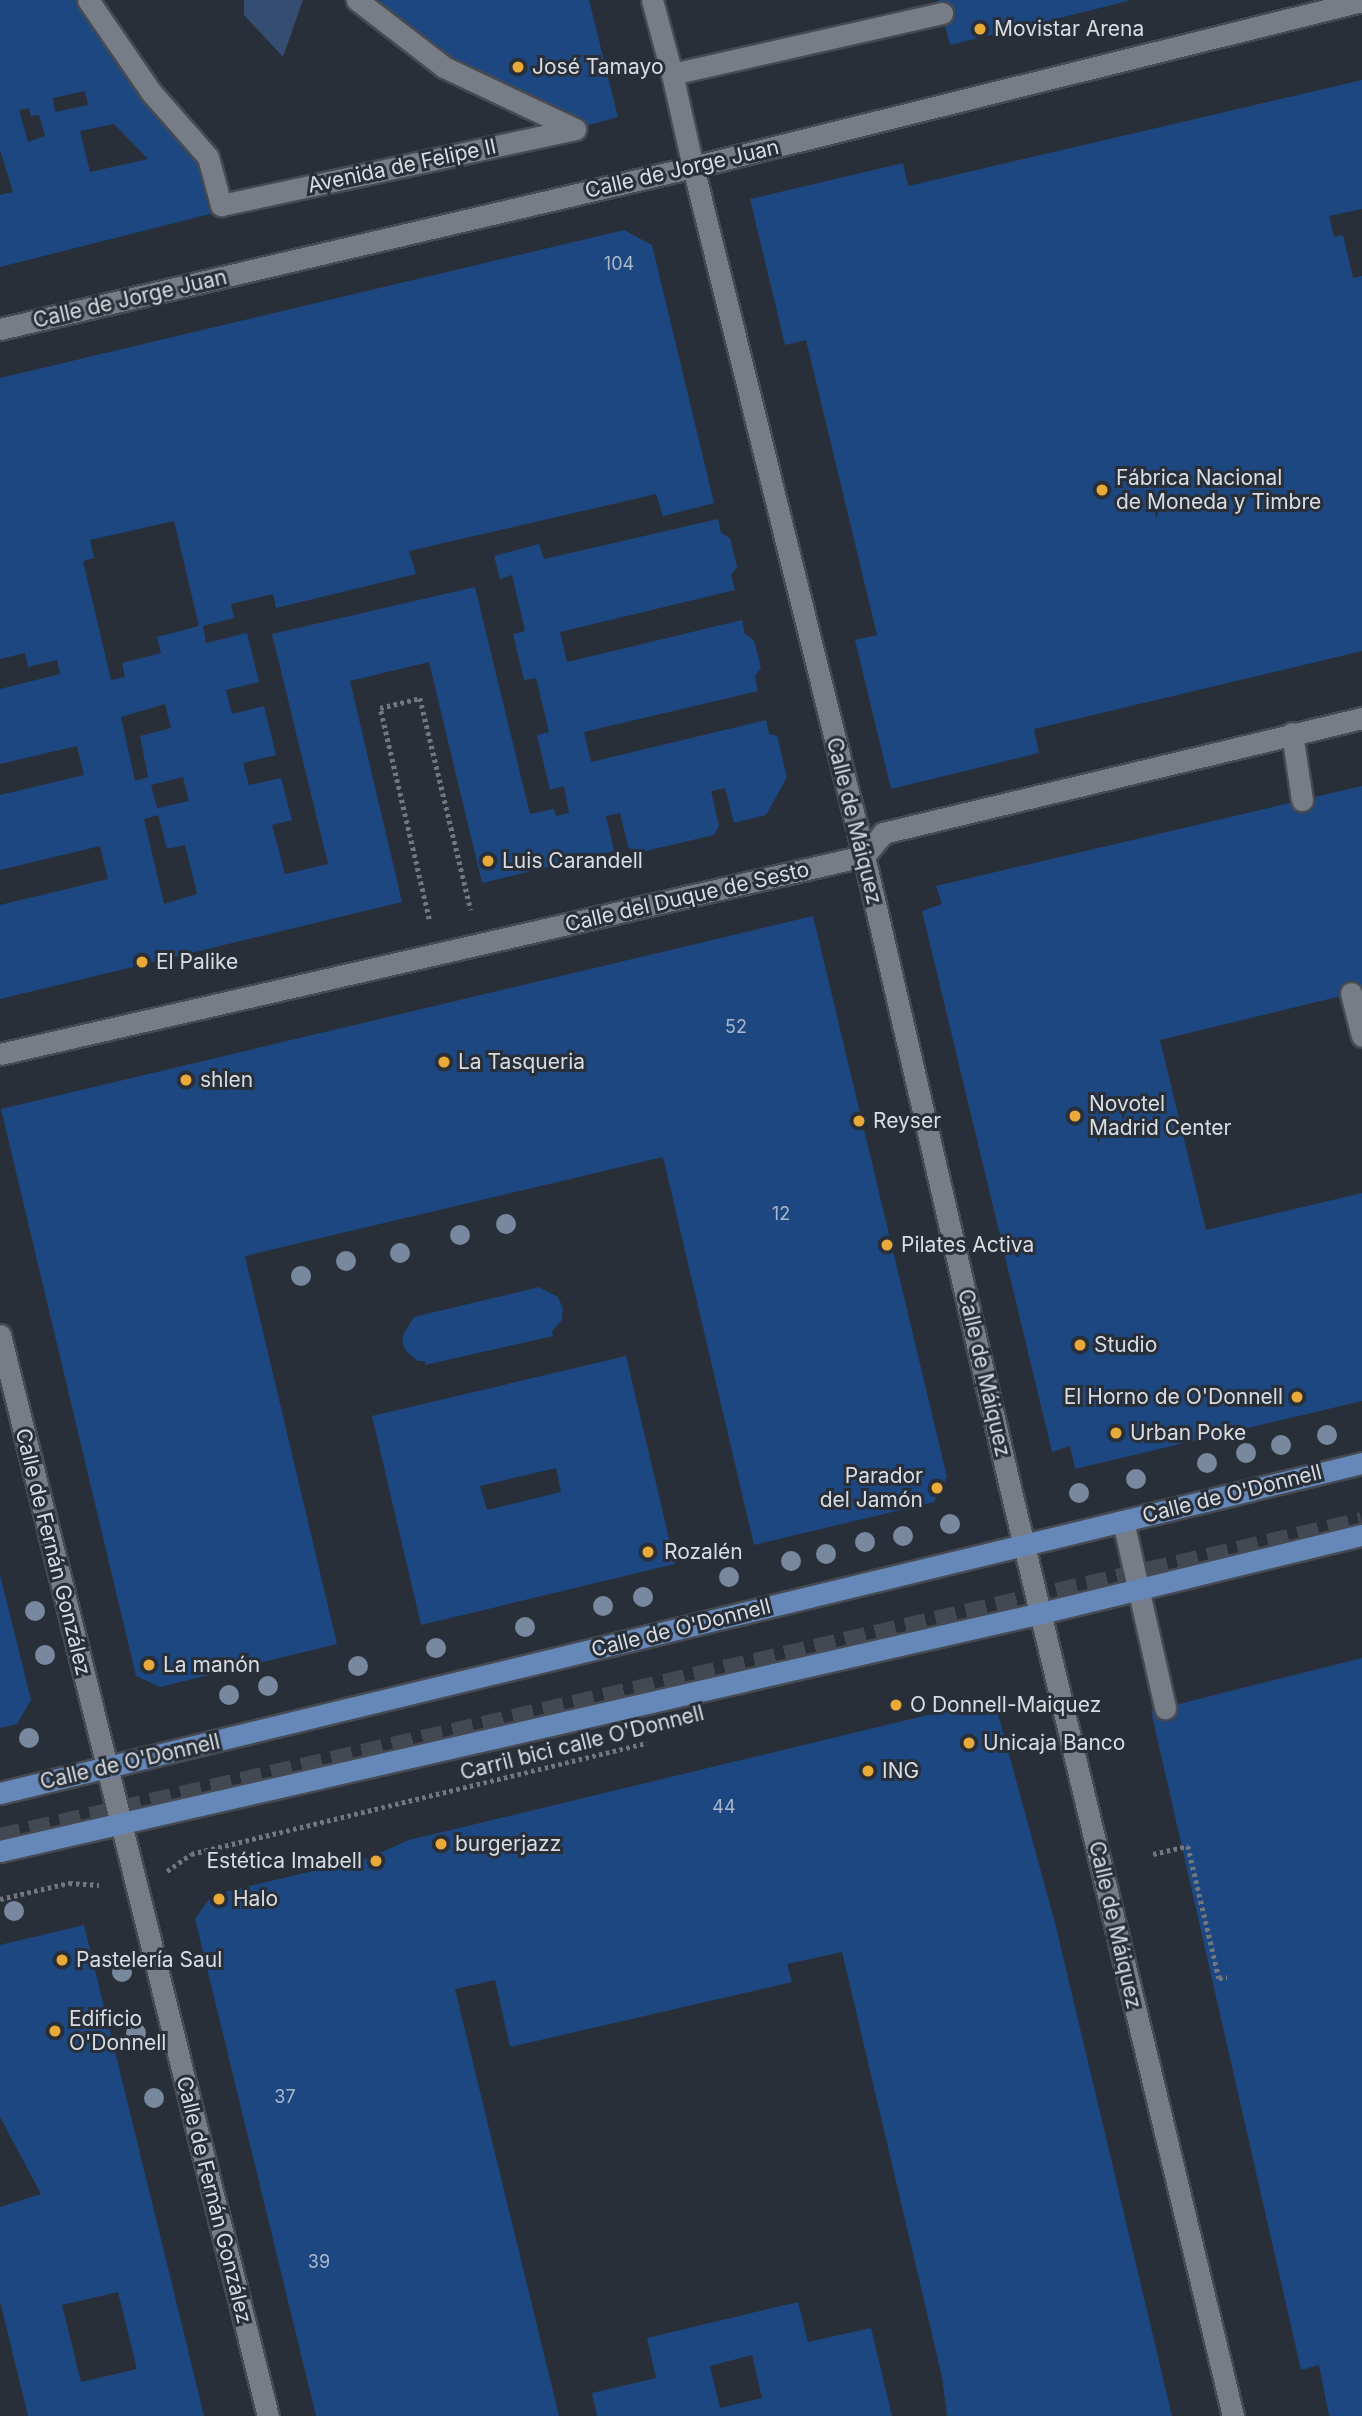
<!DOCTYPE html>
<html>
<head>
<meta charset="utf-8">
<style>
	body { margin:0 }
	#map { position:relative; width:1362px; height:2416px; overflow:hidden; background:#292f38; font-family:Inter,sans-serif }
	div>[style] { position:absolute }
	.green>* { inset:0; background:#354d70 }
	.building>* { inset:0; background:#1d4780 }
	.primary-tunnel>* { height:21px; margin-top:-10.5px; transform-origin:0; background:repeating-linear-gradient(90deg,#434952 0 21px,transparent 0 31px) }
	.path>* { height:4.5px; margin-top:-2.25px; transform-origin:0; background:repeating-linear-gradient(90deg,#72777e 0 3.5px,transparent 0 7px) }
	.roads { filter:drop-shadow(2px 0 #464a52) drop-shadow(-2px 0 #464a52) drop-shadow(0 2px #464a52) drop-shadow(0 -2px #464a52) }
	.service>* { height:21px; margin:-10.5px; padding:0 10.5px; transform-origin:10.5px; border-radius:10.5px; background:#767d87 }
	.pedestrian>* { height:21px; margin:-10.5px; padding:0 10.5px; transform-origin:10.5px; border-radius:10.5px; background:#767d87 }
	.minor>* { height:21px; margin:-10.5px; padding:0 10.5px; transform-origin:10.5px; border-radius:10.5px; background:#767d87 }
	.tertiary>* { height:21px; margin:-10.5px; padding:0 10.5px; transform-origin:10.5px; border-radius:10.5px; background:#767d87 }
	.primary>* { height:21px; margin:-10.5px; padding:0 10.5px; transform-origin:10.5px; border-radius:10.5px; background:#6588b9 }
	.trees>* { width:20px; height:20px; margin:-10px; border-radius:50%; background:#78889f }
	.dots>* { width:19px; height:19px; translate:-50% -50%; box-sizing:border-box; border:4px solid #292f38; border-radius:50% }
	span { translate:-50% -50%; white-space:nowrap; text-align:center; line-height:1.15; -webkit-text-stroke:6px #292f38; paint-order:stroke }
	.number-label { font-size:18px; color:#aab8ca }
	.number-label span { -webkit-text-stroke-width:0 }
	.poi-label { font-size:21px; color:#d9dde2 }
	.left { translate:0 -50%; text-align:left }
	.right { translate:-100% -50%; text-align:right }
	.street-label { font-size:21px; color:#d9dde2 }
</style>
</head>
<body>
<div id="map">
	<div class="green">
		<i style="clip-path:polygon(244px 0,303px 0,283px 57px,244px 15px)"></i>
	</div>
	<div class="building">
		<i style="clip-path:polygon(evenodd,0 0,88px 0,208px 157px,218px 212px,0 267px,0 195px,13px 192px,0 150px,0 0,85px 91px,88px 105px,55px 112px,53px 98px,85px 91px,0 0,29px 108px,31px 116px,39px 115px,45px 136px,28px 142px,19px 110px,29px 108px,0 0,114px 124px,148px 159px,90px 172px,80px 131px,114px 124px)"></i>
		<i style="clip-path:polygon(357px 0,589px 0,618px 117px,575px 129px,478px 85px)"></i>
		<i style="clip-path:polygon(938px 0,1127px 0,1128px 1px,950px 45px)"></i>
		<i style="clip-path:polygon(1362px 80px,1362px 209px,1329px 216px,1334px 237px,1343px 235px,1353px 278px,1362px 276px,1362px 651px,1034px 729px,1039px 753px,891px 789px,855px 640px,877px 635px,806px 340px,785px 345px,750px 199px,903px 163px,908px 186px)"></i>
		<i style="clip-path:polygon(evenodd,624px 230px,652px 245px,714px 503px,663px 516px,656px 494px,409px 551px,416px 574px,276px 608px,273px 594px,231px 604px,234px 618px,203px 626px,206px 643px,247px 633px,259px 682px,226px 690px,232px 714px,264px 706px,276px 755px,243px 763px,249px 785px,281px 778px,292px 820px,272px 825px,285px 874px,328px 864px,272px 634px,475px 587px,530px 814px,554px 809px,556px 816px,569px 813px,564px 786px,550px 790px,537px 735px,549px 732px,536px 678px,524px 680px,513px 634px,525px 631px,512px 575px,500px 579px,494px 556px,539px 544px,544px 559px,718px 519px,721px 533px,730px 538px,737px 567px,731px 575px,735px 590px,560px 632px,567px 662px,742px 620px,745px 634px,754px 640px,761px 668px,755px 676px,758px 691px,584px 732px,591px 762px,766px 720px,769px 734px,777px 736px,787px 777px,766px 815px,734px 823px,725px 788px,711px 791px,719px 826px,714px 835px,637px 853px,628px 847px,620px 813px,606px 816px,614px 851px,482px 883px,429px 662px,350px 681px,402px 902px,0 999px,0 905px,108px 879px,100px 846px,0 870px,0 795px,84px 775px,77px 746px,0 764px,0 689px,60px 674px,57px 660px,28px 667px,25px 653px,0 659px,0 378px,624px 230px,174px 521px,199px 626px,157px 637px,161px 653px,122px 663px,125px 677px,111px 680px,83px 561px,94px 558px,90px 540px,174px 521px,624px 230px,165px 704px,171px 728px,140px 736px,148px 777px,135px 781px,121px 717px,165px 704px,624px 230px,183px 777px,189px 801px,157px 808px,151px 785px,183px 777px,624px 230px,158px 815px,167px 849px,185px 845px,197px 894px,164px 904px,144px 819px,158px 815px)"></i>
		<i style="clip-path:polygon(1362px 786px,1362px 991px,1160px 1040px,1206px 1230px,1362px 1193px,1362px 1401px,1075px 1469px,1070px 1446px,1052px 1452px,922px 911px,942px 904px,936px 886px)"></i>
		<i style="clip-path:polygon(813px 916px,947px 1477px,934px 1502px,754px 1545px,663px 1157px,245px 1256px,337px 1644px,160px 1687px,136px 1676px,1px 1109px)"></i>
		<i style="clip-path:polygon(539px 1287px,558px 1297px,563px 1308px,562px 1320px,552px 1331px,553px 1336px,425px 1365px,425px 1361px,418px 1361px,406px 1351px,402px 1342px,404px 1333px,414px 1317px)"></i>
		<i style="clip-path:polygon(evenodd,626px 1356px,675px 1564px,421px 1625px,372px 1416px,626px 1356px,556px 1468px,561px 1492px,487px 1510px,480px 1486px,556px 1468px)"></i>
		<i style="clip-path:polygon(0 1575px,31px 1700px,17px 1724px,0 1728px)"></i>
		<i style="clip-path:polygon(1362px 1658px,1362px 2416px,1329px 2416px,1319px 2365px,1301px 2370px,1151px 1711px)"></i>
		<i style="clip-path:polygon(994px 1699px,1056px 1927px,1172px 2416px,947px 2416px,942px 2377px,842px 1952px,787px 1964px,792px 1982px,510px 2047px,495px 1980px,455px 1989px,559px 2416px,316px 2416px,195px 1919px,212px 1895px,368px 1858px,409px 1840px)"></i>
		<i style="clip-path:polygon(evenodd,84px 1925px,180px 2317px,204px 2416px,28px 2416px,0 2301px,0 2207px,41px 2194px,0 2117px,0 1945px,84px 1925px,118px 2292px,137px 2369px,81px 2382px,62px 2305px,118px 2292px)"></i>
		<i style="clip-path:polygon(evenodd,798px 2302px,808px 2342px,871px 2328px,892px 2416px,597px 2416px,592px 2393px,656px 2378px,647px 2338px,798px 2302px,752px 2355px,762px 2398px,720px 2408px,710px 2366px,752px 2355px)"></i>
	</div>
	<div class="primary-tunnel">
		<i style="left:0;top:1838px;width:1398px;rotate:-13.06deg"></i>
	</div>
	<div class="path">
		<i style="left:429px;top:919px;width:217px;rotate:-103.1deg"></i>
		<i style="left:380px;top:708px;width:41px;rotate:-14deg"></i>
		<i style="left:420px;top:698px;width:218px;rotate:76.5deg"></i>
		<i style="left:1153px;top:1854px;width:36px;rotate:-13deg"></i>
		<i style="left:1188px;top:1846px;width:136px;rotate:76.8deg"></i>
		<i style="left:1219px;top:1978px;width:8px;rotate:-7deg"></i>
		<i style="left:167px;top:1871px;width:29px;rotate:-35deg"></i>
		<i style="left:191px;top:1854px;width:469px;rotate:-13.7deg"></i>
		<i style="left:0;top:1899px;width:71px;rotate:-13.1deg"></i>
		<i style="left:69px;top:1883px;width:30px;rotate:4deg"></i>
	</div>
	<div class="roads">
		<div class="service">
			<i style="left:693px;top:167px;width:95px;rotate:-102.7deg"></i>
			<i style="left:672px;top:74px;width:277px;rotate:-12.7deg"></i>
			<i style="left:1292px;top:733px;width:68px;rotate:81.5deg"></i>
			<i style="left:1351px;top:993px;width:44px;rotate:75.7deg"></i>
			<i style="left:1123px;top:1521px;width:192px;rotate:77.3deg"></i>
		</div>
		<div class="pedestrian">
			<i style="left:88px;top:0;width:112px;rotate:55.6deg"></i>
			<i style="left:151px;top:92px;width:86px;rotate:48.8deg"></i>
			<i style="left:208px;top:157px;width:50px;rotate:74.8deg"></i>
			<i style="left:221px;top:205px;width:362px;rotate:-12.1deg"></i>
			<i style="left:575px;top:129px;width:145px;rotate:-154.7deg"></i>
			<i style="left:444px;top:67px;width:110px;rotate:-142.4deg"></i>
		</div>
		<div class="minor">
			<i style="left:652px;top:0;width:77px;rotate:74.9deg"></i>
			<i style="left:693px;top:167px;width:710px;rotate:76.06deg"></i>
			<i style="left:864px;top:856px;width:644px;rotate:76.98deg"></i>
			<i style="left:1009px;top:1483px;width:960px;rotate:76.5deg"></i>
			<i style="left:0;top:1054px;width:886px;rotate:-12.91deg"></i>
			<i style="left:864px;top:856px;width:30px;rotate:-50deg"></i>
			<i style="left:883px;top:833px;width:493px;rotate:-13.5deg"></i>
			<i style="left:0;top:1335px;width:1114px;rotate:76.08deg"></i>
		</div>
		<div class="tertiary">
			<i style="left:0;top:329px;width:712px;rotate:-13.16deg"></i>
			<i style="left:693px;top:167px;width:689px;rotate:-13.94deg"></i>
		</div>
		<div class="primary">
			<i style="left:0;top:1793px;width:1401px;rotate:-13.62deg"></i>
			<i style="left:0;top:1851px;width:1068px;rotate:-12.88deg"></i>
			<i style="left:1041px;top:1613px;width:330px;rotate:-13.7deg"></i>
		</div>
	</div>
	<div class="trees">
		<i style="left:506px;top:1224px"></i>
		<i style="left:460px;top:1235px"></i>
		<i style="left:400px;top:1253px"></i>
		<i style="left:346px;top:1261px"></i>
		<i style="left:301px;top:1276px"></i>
		<i style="left:1327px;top:1435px"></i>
		<i style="left:1281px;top:1445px"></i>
		<i style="left:1246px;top:1453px"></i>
		<i style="left:1207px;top:1463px"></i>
		<i style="left:1136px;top:1479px"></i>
		<i style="left:1079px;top:1493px"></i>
		<i style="left:950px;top:1524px"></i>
		<i style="left:903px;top:1536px"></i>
		<i style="left:865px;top:1542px"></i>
		<i style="left:826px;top:1554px"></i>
		<i style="left:791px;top:1561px"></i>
		<i style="left:729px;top:1577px"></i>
		<i style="left:643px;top:1597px"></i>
		<i style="left:603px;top:1606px"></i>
		<i style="left:35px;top:1611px"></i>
		<i style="left:525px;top:1627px"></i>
		<i style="left:436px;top:1648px"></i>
		<i style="left:45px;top:1655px"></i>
		<i style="left:358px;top:1666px"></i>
		<i style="left:268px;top:1686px"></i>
		<i style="left:229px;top:1695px"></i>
		<i style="left:29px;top:1738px"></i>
		<i style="left:14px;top:1911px"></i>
		<i style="left:122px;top:1972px"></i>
		<i style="left:136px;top:2033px"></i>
		<i style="left:154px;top:2098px"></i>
	</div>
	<div class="dots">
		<i style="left:980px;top:29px;background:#eaaa39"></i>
		<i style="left:518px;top:67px;background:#eaaa39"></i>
		<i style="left:1102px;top:490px;background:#eaaa39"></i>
		<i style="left:488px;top:861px;background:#eaaa39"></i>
		<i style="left:142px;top:962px;background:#eaaa39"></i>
		<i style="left:444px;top:1062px;background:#eaaa39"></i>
		<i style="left:186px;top:1080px;background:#eaaa39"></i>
		<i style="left:1075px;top:1116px;background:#eaaa39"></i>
		<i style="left:859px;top:1121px;background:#eaaa39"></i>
		<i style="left:887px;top:1245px;background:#eaaa39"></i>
		<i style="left:1080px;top:1345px;background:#eaaa39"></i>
		<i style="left:1297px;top:1397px;background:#eaaa39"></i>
		<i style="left:1116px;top:1433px;background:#eaaa39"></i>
		<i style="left:937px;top:1488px;background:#eaaa39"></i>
		<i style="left:648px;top:1552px;background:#eaaa39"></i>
		<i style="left:149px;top:1665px;background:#eaaa39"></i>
		<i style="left:896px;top:1705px;background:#eaaa39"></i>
		<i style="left:969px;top:1743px;background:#eaaa39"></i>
		<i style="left:868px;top:1771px;background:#eaaa39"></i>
		<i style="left:441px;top:1844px;background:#eaaa39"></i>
		<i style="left:376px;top:1861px;background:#eaaa39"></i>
		<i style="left:219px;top:1899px;background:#eaaa39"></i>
		<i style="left:62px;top:1960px;background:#eaaa39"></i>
		<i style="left:55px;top:2031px;background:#eaaa39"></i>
	</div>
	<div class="number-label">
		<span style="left:619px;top:264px">104</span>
		<span style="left:736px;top:1027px">52</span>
		<span style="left:781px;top:1214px">12</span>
		<span style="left:724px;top:1807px">44</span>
		<span style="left:285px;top:2097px">37</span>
		<span style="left:319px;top:2262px">39</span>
	</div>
	<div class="poi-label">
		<span class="left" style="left:994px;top:29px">Movistar Arena</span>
		<span class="left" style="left:532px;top:67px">José Tamayo</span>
		<span class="left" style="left:1116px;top:490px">Fábrica Nacional<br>de Moneda y Timbre</span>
		<span class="left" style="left:502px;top:861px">Luis Carandell</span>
		<span class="left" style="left:156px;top:962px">El Palike</span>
		<span class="left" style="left:458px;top:1062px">La Tasqueria</span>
		<span class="left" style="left:200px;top:1080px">shlen</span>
		<span class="left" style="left:1089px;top:1116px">Novotel<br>Madrid Center</span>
		<span class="left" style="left:873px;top:1121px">Reyser</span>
		<span class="left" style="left:901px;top:1245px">Pilates Activa</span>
		<span class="left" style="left:1094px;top:1345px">Studio</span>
		<span class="right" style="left:1283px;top:1397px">El Horno de O'Donnell</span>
		<span class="left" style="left:1130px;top:1433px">Urban Poke</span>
		<span class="right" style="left:923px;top:1488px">Parador<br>del Jamón</span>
		<span class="left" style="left:664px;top:1552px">Rozalén</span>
		<span class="left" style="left:163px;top:1665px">La manón</span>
		<span class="left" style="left:910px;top:1705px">O Donnell-Maiquez</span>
		<span class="left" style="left:983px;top:1743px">Unicaja Banco</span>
		<span class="left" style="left:882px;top:1771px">ING</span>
		<span class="left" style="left:455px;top:1844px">burgerjazz</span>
		<span class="right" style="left:362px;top:1861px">Estética Imabell</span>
		<span class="left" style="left:233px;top:1899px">Halo</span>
		<span class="left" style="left:76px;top:1960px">Pastelería Saul</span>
		<span class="left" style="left:69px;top:2031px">Edificio<br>O'Donnell</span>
	</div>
	<div class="street-label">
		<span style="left:402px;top:166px;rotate:-12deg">Avenida de Felipe II</span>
		<span style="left:682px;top:169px;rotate:-13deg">Calle de Jorge Juan</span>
		<span style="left:130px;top:299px;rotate:-13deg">Calle de Jorge Juan</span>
		<span style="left:854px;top:821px;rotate:76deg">Calle de Máiquez</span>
		<span style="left:687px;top:897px;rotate:-13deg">Calle del Duque de Sesto</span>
		<span style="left:984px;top:1373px;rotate:77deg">Calle de Máiquez</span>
		<span style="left:1232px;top:1494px;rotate:-14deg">Calle de O'Donnell</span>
		<span style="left:53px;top:1552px;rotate:76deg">Calle de Fernán González</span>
		<span style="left:681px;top:1628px;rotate:-14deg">Calle de O'Donnell</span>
		<span style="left:582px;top:1743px;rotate:-14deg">Carril bici calle O'Donnell</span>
		<span style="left:130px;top:1762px;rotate:-13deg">Calle de O'Donnell</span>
		<span style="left:1115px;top:1925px;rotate:77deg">Calle de Máiquez</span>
		<span style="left:214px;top:2200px;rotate:76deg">Calle de Fernán González</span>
	</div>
</div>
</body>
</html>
